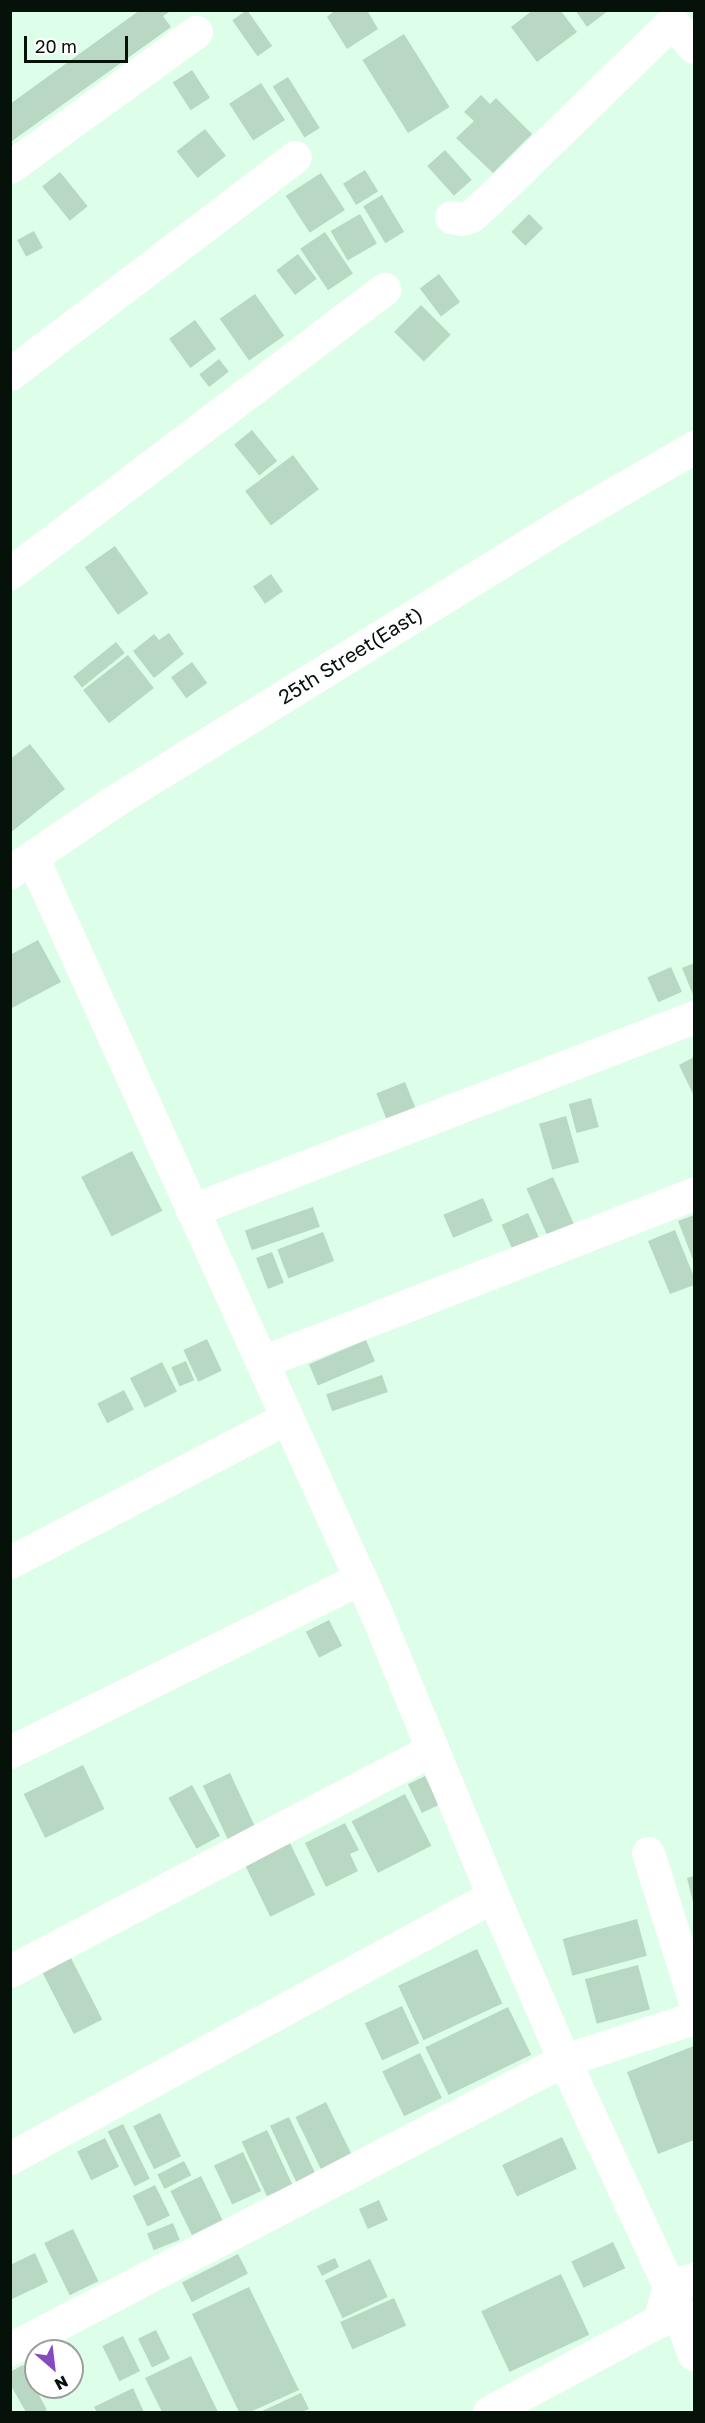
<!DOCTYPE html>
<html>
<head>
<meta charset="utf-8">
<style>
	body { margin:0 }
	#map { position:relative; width:705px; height:2423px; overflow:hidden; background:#ddfee8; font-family:"Golos Text",sans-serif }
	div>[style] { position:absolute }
	.building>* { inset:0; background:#b9d8c3; transform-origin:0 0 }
	.minor>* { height:33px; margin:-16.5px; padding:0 16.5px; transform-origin:16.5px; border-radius:16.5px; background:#fff }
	span { translate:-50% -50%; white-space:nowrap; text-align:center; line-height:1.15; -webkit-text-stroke:5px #fff; paint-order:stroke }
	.street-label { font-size:20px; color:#06110a }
	.frame { position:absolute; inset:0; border:12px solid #06110a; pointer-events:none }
	.north { position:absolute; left:24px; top:2339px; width:60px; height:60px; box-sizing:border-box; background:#fff; border:2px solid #9ba09d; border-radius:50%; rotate:152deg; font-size:16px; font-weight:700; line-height:24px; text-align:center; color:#06110a }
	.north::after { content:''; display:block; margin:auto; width:21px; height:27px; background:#8849be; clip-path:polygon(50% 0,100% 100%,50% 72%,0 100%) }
	.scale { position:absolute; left:24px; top:36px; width:104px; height:27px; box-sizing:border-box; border:3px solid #06110a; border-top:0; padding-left:8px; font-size:18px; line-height:21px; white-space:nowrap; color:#06110a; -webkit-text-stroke:4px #fff; paint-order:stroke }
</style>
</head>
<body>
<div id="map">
	<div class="building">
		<i style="clip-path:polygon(140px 10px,172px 10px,163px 16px,171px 27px,12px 141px,10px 104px)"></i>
		<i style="left:247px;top:10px;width:44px;height:18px;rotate:55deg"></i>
		<i style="clip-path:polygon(335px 10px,367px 10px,378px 29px,347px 49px,327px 17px)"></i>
		<i style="clip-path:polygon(533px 10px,560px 10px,577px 32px,537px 62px,511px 27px)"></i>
		<i style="clip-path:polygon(575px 10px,609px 10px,587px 27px)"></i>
		<i style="left:404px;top:34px;width:86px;height:49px;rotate:58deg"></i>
		<i style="left:192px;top:70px;width:33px;height:23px;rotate:57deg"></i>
		<i style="left:288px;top:77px;width:60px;height:18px;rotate:58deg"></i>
		<i style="left:261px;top:83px;width:44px;height:38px;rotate:57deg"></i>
		<i style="clip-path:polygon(481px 95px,490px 104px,496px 98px,532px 134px,493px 173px,456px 138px,474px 121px,464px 112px)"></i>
		<i style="left:205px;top:129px;width:34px;height:36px;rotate:52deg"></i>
		<i style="left:445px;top:150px;width:40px;height:24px;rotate:48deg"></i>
		<i style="left:365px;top:170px;width:25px;height:26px;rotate:58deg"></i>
		<i style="left:60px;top:172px;width:44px;height:23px;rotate:51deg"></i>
		<i style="left:321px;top:173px;width:44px;height:42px;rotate:57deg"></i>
		<i style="left:382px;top:195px;width:43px;height:22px;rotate:59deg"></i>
		<i style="left:360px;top:214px;width:34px;height:34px;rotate:60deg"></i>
		<i style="left:529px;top:214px;width:20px;height:25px;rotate:45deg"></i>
		<i style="left:34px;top:231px;width:19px;height:19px;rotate:62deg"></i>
		<i style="left:325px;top:232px;width:50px;height:30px;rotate:56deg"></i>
		<i style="left:298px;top:254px;width:31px;height:27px;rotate:53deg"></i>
		<i style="left:439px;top:274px;width:35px;height:24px;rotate:53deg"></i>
		<i style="left:255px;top:294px;width:51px;height:43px;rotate:55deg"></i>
		<i style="left:421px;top:305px;width:42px;height:38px;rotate:45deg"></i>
		<i style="left:195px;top:320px;width:36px;height:32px;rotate:54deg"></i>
		<i style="left:219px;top:359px;width:16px;height:25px;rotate:52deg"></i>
		<i style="left:252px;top:430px;width:40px;height:23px;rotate:51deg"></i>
		<i style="left:293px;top:455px;width:43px;height:60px;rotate:53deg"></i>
		<i style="left:115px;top:546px;width:58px;height:37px;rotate:55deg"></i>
		<i style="left:271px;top:574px;width:21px;height:22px;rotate:55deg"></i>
		<i style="clip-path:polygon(169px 633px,184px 654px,154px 678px,133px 651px,154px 634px,159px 640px)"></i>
		<i style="left:116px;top:642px;width:14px;height:55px;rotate:51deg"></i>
		<i style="left:128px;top:655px;width:42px;height:57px;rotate:52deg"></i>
		<i style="left:192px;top:662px;width:26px;height:26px;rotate:54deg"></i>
		<i style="clip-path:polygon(30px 744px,65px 789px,10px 833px,10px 759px)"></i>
		<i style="clip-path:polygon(38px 940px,61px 982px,10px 1009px,10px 955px)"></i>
		<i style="clip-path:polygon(694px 963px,694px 997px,682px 968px)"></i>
		<i style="left:671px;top:967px;width:27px;height:26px;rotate:66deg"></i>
		<i style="clip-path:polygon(694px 1057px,694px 1096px,679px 1065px)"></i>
		<i style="left:405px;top:1082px;width:37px;height:31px;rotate:68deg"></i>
		<i style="left:591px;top:1098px;width:30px;height:23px;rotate:75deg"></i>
		<i style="left:566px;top:1116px;width:48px;height:28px;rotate:74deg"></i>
		<i style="left:132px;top:1151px;width:67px;height:57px;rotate:63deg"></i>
		<i style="left:553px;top:1177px;width:52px;height:29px;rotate:66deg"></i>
		<i style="left:483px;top:1198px;width:25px;height:43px;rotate:67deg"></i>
		<i style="left:313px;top:1207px;width:21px;height:72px;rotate:71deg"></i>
		<i style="left:528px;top:1213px;width:30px;height:29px;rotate:66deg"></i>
		<i style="clip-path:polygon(694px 1215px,694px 1262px,678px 1221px)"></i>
		<i style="clip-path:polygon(675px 1230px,694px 1277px,694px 1285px,670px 1294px,648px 1241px)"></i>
		<i style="left:323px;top:1232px;width:31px;height:49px;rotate:69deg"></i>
		<i style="left:272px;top:1252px;width:33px;height:17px;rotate:69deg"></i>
		<i style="left:207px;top:1339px;width:35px;height:26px;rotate:65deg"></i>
		<i style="left:366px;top:1340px;width:23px;height:62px;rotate:67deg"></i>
		<i style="left:186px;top:1361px;width:21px;height:16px;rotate:67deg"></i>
		<i style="left:162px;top:1362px;width:33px;height:36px;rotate:63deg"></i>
		<i style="left:382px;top:1375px;width:18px;height:59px;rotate:71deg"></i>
		<i style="left:124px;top:1390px;width:22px;height:30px;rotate:63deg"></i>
		<i style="left:329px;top:1620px;width:29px;height:26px;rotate:63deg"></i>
		<i style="left:83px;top:1765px;width:49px;height:66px;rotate:64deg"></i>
		<i style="left:230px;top:1773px;width:59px;height:30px;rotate:65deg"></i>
		<i style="left:425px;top:1776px;width:32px;height:19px;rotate:64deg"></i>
		<i style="left:192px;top:1785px;width:58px;height:27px;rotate:61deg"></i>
		<i style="left:405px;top:1794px;width:58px;height:60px;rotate:63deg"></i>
		<i style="clip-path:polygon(345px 1823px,359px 1850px,350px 1854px,358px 1871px,326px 1887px,305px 1843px)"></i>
		<i style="left:288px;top:1839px;width:62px;height:50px;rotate:64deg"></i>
		<i style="clip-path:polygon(694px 1876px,694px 1906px,687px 1878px)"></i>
		<i style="left:637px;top:1919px;width:38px;height:77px;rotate:75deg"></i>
		<i style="left:477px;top:1949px;width:60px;height:87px;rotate:65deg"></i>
		<i style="left:71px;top:1958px;width:69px;height:32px;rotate:63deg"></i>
		<i style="left:638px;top:1965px;width:46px;height:55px;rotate:75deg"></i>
		<i style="left:402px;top:2006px;width:41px;height:41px;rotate:65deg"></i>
		<i style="left:508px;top:2007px;width:53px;height:92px;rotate:64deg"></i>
		<i style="clip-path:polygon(694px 2046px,694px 2140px,658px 2154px,627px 2072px)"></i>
		<i style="left:420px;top:2053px;width:50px;height:42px;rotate:64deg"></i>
		<i style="left:326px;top:2102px;width:59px;height:34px;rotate:64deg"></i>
		<i style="left:160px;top:2113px;width:48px;height:30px;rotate:64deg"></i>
		<i style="left:289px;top:2117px;width:62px;height:21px;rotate:65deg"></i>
		<i style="left:123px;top:2124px;width:61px;height:17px;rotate:64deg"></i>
		<i style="left:267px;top:2130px;width:60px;height:28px;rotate:65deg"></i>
		<i style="left:562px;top:2137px;width:35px;height:66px;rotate:65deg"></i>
		<i style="left:105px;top:2138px;width:32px;height:31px;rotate:64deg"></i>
		<i style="left:243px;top:2152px;width:43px;height:32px;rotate:65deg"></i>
		<i style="left:184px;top:2161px;width:16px;height:30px;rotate:63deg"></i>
		<i style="left:201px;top:2176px;width:49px;height:34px;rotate:64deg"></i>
		<i style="left:155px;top:2185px;width:34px;height:25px;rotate:64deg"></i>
		<i style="left:379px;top:2200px;width:22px;height:22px;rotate:66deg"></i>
		<i style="left:173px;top:2223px;width:18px;height:28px;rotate:68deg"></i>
		<i style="left:73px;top:2229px;width:58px;height:32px;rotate:64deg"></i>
		<i style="left:613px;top:2242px;width:29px;height:46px;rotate:65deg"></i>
		<i style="clip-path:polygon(35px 2253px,48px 2282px,10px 2300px,10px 2265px)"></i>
		<i style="left:238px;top:2254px;width:22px;height:63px;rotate:63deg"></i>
		<i style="clip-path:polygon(335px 2258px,339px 2267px,322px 2276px,317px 2266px)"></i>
		<i style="left:370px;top:2259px;width:42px;height:50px;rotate:65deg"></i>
		<i style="left:561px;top:2274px;width:67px;height:88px;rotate:65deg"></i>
		<i style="clip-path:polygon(249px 2287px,299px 2390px,250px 2412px,239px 2412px,192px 2314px)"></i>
		<i style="left:394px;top:2298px;width:30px;height:59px;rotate:66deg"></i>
		<i style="left:156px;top:2330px;width:32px;height:20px;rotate:64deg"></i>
		<i style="left:123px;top:2336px;width:39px;height:23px;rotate:64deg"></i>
		<i style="clip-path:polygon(191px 2356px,218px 2412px,162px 2412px,145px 2378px)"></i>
		<i style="clip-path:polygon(23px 2365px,47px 2410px,43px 2412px,26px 2412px,10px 2384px,10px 2372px)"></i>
		<i style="clip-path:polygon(133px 2388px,144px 2412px,97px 2412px,94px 2407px)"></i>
		<i style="clip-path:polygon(301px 2393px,309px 2409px,301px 2412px,260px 2412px)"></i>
	</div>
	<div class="minor">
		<i style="left:10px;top:167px;width:230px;rotate:-36deg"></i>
		<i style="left:451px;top:217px;width:11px;rotate:10deg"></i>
		<i style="left:462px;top:219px;width:9px;rotate:-18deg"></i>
		<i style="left:471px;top:216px;width:25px;rotate:-42deg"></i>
		<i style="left:490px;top:199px;width:254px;rotate:-44.2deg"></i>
		<i style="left:672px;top:22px;width:33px;rotate:49deg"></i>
		<i style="left:10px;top:374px;width:358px;rotate:-37.3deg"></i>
		<i style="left:10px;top:573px;width:470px;rotate:-37.2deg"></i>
		<i style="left:32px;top:857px;width:831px;rotate:65.53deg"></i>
		<i style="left:376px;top:1613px;width:306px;rotate:67.5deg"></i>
		<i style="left:493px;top:1896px;width:179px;rotate:66.6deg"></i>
		<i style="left:564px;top:2060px;width:249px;rotate:65.1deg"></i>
		<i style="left:669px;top:2286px;width:73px;rotate:70.1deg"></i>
		<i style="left:10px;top:872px;width:122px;rotate:-34.3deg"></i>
		<i style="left:111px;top:803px;width:546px;rotate:-31.74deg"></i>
		<i style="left:575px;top:516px;width:138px;rotate:-30.1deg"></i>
		<i style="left:192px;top:1210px;width:538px;rotate:-21.03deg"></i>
		<i style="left:262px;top:1362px;width:464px;rotate:-21.3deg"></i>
		<i style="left:10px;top:1562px;width:312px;rotate:-27.5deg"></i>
		<i style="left:10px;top:1752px;width:391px;rotate:-26.4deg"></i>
		<i style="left:648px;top:1853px;width:153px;rotate:72.5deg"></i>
		<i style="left:10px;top:1971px;width:477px;rotate:-27.7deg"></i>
		<i style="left:10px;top:2158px;width:549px;rotate:-28.48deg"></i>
		<i style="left:10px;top:2349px;width:625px;rotate:-27.55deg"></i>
		<i style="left:564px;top:2060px;width:137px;rotate:-17.9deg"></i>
		<i style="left:489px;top:2412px;width:193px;rotate:-28.2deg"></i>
		<i style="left:659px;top:2321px;width:36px;rotate:-74deg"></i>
		<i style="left:669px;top:2286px;width:26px;rotate:-16deg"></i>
	</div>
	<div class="street-label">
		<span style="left:350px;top:655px;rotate:-32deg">25th Street(East)</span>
	</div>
	<div class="frame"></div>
	<div class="north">N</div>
	<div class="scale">20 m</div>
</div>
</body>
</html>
